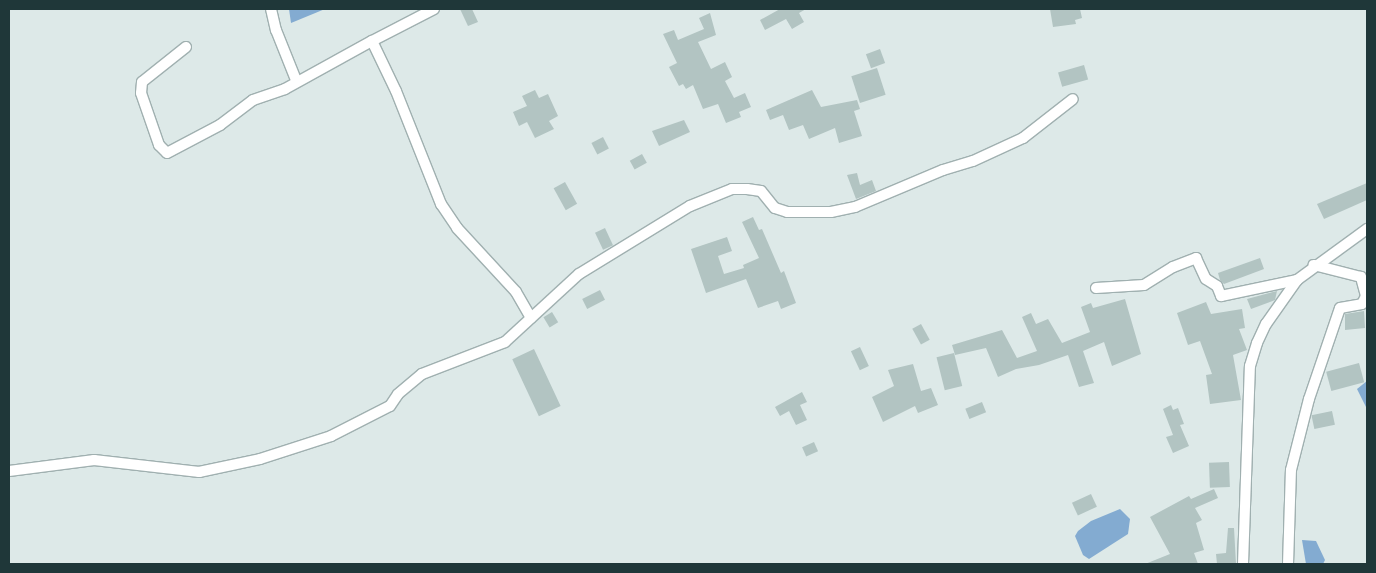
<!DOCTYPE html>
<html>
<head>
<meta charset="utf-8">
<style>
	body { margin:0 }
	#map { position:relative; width:1376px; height:573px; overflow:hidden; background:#dde9e8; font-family:Rubik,sans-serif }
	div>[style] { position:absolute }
	.water>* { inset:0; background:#83abd1 }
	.building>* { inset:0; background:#b2c4c2; transform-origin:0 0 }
	.roads { filter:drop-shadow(1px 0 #a0b0b0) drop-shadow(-1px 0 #a0b0b0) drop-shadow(0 1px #a0b0b0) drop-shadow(0 -1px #a0b0b0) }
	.street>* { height:10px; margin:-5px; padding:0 5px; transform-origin:5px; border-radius:5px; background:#fff }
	span { translate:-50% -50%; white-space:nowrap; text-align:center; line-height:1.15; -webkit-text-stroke:4px #edf6f5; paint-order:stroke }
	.frame { position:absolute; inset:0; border:10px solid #1f3739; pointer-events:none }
</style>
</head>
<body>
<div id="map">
	<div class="water">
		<i style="clip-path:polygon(289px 9px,325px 9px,291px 23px)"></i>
		<i style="clip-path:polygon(1367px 381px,1367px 409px,1357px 389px)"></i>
		<i style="clip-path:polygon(1120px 509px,1130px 519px,1128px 534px,1089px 559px,1083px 555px,1075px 536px,1078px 531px,1091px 521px)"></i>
		<i style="clip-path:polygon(1302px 540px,1316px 541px,1325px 560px,1323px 564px,1306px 564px)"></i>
	</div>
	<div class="building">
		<i style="clip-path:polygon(460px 9px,472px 9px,478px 22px,468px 26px)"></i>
		<i style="clip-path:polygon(780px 9px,806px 9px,799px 13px,804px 22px,792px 29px,786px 19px,765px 30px,760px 20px)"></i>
		<i style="clip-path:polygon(1050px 9px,1080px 9px,1082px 18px,1075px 20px,1076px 24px,1053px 27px)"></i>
		<i style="clip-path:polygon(710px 13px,716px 35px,698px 42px,711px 69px,725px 62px,732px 77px,725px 81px,734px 98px,745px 93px,751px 107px,739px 112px,741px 117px,726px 123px,718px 104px,703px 109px,693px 85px,686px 89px,683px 84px,679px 86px,669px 67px,677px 63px,663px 34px,674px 30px,678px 40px,704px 29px,699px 18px)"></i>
		<i style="left:880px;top:49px;width:15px;height:15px;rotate:70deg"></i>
		<i style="left:1084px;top:65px;width:15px;height:27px;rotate:74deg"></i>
		<i style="left:877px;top:68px;width:28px;height:27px;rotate:72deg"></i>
		<i style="clip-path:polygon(535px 90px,539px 98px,548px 94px,558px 116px,549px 121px,554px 129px,535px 138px,527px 122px,519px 126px,513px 112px,527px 106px,522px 96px)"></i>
		<i style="clip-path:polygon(812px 90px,821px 107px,857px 100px,860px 109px,854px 111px,862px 136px,839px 143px,835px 128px,809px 139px,803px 125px,789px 130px,783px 115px,770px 120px,766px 110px)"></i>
		<i style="clip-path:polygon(684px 120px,690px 132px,659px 146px,652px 131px)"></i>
		<i style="left:603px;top:137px;width:13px;height:13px;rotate:63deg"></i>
		<i style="left:642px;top:154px;width:10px;height:14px;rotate:61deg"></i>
		<i style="clip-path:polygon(857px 173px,860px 185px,872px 180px,876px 191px,856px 199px,847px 175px)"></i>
		<i style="left:565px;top:182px;width:25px;height:13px;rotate:61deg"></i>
		<i style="clip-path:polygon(1367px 183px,1367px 200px,1324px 219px,1317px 204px)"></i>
		<i style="clip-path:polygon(753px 217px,759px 230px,762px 229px,781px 273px,784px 271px,796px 303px,781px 309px,778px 301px,758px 308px,746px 279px,706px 293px,691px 249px,727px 237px,732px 251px,718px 256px,724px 274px,744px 268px,743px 265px,759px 258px,742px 222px)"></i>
		<i style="left:605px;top:228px;width:19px;height:11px;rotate:65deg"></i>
		<i style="clip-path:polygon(1260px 258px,1264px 269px,1224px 284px,1220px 280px,1218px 273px)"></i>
		<i style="left:600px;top:290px;width:11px;height:20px;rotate:63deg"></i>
		<i style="clip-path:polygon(1277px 291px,1275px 300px,1251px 309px,1247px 299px)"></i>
		<i style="clip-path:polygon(1125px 299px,1141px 354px,1112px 366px,1104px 342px,1083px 351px,1094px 383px,1079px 387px,1068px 355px,1039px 365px,1016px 369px,998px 377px,986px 348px,955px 355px,952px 345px,1002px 330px,1017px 358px,1037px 351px,1022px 317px,1031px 313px,1036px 324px,1048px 319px,1062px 343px,1090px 332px,1081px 307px,1091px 303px,1093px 308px)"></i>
		<i style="clip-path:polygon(1206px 302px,1211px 314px,1242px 309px,1245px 328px,1239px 329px,1247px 350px,1233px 355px,1241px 400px,1210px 404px,1206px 375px,1212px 374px,1200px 341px,1188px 345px,1177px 313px)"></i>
		<i style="clip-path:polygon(1364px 311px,1365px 328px,1345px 330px,1345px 314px)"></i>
		<i style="left:552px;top:312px;width:12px;height:10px;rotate:59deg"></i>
		<i style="left:921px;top:324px;width:18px;height:10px;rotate:61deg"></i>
		<i style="left:860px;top:347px;width:21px;height:10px;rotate:65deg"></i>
		<i style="left:534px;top:349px;width:63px;height:24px;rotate:65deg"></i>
		<i style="left:954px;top:353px;width:34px;height:18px;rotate:76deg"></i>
		<i style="left:1359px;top:363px;width:20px;height:34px;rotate:75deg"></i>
		<i style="clip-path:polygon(913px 364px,921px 391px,931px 388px,938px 405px,918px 413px,915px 406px,883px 422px,872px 397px,894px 386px,888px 370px)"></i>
		<i style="clip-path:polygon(802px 392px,807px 402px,800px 405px,807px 420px,796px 425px,789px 411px,780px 416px,775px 407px)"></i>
		<i style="left:982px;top:402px;width:11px;height:18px;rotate:68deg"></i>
		<i style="clip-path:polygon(1171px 405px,1173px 410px,1178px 408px,1184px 424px,1180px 425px,1189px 446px,1173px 453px,1166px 437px,1173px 435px,1163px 409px)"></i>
		<i style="left:1332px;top:411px;width:14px;height:21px;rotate:78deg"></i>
		<i style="left:814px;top:442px;width:10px;height:13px;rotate:66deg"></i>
		<i style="left:1229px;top:462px;width:25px;height:20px;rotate:88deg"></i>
		<i style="clip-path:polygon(1214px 489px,1218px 498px,1195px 508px,1202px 520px,1196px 523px,1204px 550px,1194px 553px,1198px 564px,1145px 564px,1170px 554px,1150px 517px,1189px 496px,1191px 499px)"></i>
		<i style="left:1091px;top:494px;width:14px;height:21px;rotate:65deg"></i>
		<i style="clip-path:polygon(1228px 528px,1234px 528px,1236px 564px,1217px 564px,1216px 554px,1226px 553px)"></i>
	</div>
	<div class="roads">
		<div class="street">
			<i style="left:271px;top:9px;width:22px;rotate:77deg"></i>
			<i style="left:276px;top:30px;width:54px;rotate:68.2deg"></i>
			<i style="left:434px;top:9px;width:70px;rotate:152.7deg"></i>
			<i style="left:372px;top:41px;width:55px;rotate:64.4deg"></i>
			<i style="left:396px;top:91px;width:122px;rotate:68.3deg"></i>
			<i style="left:441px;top:204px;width:29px;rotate:56deg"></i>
			<i style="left:457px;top:228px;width:87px;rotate:47.3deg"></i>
			<i style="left:516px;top:292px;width:30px;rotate:60deg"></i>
			<i style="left:186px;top:47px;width:56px;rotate:141.5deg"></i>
			<i style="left:142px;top:82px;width:11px;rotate:95deg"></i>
			<i style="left:141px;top:93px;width:55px;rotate:70.9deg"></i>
			<i style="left:159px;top:145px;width:11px;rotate:45deg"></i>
			<i style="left:167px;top:153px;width:60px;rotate:-27.8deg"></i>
			<i style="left:220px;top:125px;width:41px;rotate:-37.1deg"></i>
			<i style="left:253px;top:100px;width:34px;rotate:-19deg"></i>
			<i style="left:285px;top:89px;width:99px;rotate:-28.9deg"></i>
			<i style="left:1096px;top:288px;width:48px;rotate:-3.6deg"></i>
			<i style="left:1144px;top:285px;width:34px;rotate:-32deg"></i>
			<i style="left:1173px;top:267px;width:25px;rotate:-21deg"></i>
			<i style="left:1196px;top:258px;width:23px;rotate:65deg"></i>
			<i style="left:1206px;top:279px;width:13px;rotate:32deg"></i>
			<i style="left:1217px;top:286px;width:11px;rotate:68deg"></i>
			<i style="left:1221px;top:296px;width:78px;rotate:-11.9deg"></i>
			<i style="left:9px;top:471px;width:86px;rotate:-7.4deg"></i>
			<i style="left:94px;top:460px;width:106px;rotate:6.5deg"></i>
			<i style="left:199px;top:472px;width:62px;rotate:-12deg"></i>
			<i style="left:260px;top:459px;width:75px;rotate:-17.9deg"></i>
			<i style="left:331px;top:436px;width:66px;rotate:-27deg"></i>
			<i style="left:390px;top:406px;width:14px;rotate:-56deg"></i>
			<i style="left:398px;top:394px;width:31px;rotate:-40deg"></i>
			<i style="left:422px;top:374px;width:89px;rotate:-21.1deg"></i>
			<i style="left:505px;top:342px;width:100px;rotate:-42.6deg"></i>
			<i style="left:579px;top:274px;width:130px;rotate:-31.5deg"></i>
			<i style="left:690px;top:206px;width:45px;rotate:-22deg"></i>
			<i style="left:732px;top:189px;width:15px"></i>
			<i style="left:747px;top:189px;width:14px;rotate:8deg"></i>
			<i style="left:761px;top:191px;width:22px;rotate:51deg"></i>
			<i style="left:775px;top:208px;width:13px;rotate:18deg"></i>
			<i style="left:787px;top:212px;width:44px"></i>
			<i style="left:831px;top:212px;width:25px;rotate:-12deg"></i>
			<i style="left:855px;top:207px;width:95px;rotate:-22.8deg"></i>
			<i style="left:943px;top:170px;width:31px;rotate:-17deg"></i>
			<i style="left:973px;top:161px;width:55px;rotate:-24.7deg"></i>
			<i style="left:1023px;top:138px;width:63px;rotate:-38deg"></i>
			<i style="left:1243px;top:564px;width:198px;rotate:-88deg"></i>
			<i style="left:1250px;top:366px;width:24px;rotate:-73deg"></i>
			<i style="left:1257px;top:343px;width:21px;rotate:-65deg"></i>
			<i style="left:1266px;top:324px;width:54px;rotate:-54.8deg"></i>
			<i style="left:1297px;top:280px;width:87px;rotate:-36.1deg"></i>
			<i style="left:1288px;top:564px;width:94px;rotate:-88.2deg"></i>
			<i style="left:1291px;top:470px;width:73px;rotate:-75.8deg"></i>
			<i style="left:1309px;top:399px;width:96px;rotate:-71.2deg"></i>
			<i style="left:1340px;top:308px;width:22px;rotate:-10deg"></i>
			<i style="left:1362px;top:304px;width:9px;rotate:-63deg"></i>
			<i style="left:1366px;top:296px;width:20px;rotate:-105deg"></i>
			<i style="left:1361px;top:277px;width:49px;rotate:-165.7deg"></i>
		</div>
	</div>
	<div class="frame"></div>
</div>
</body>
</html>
